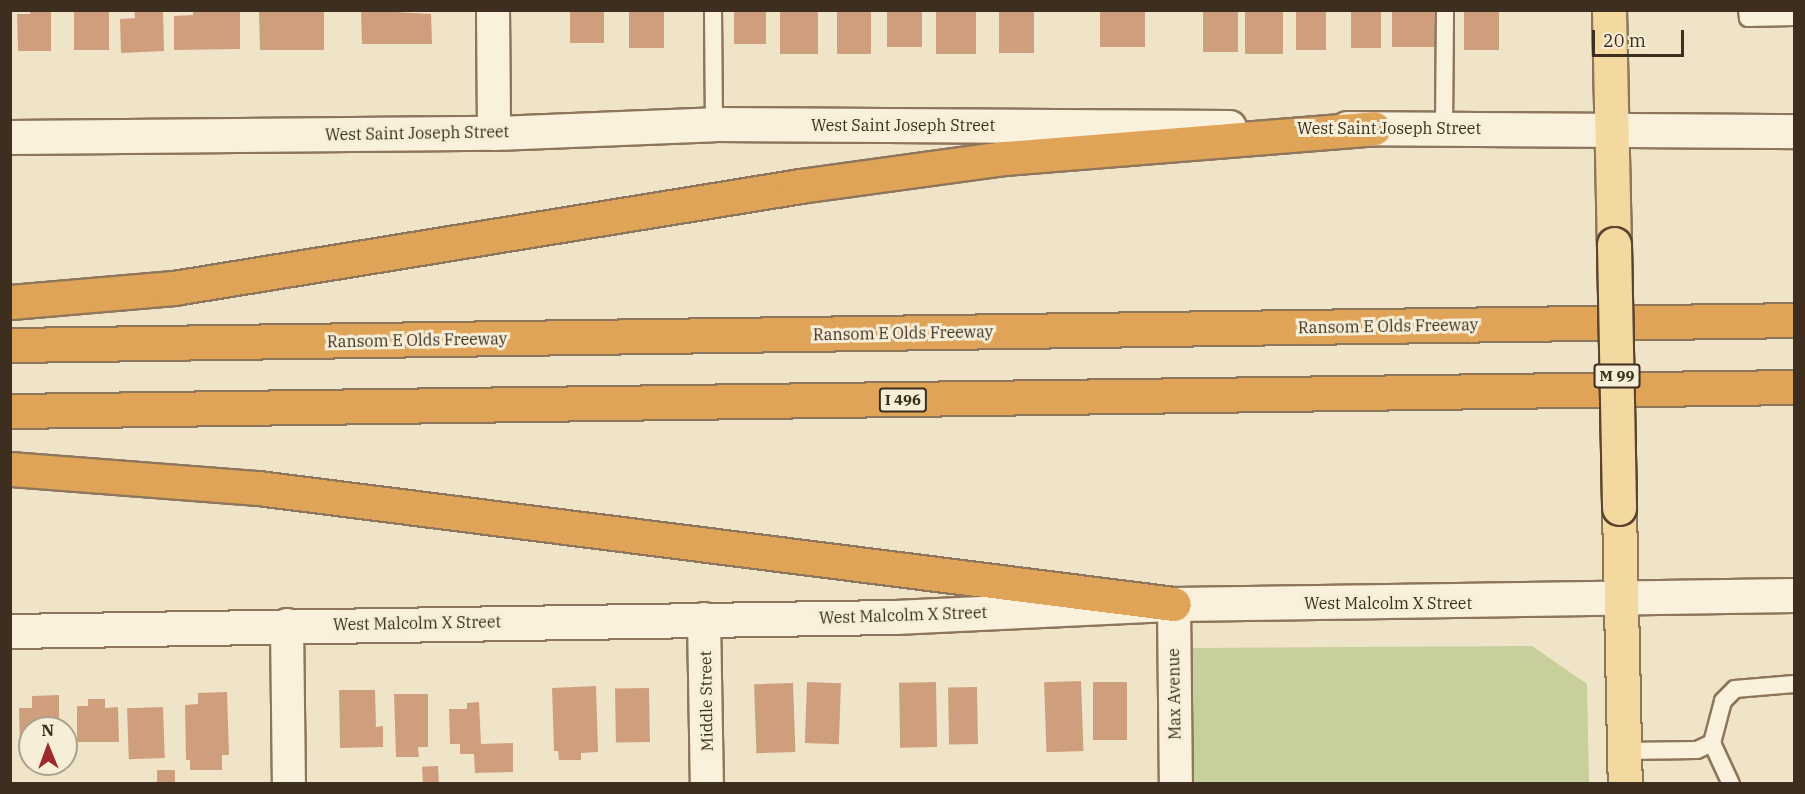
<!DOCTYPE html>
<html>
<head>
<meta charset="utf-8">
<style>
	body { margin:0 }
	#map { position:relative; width:1805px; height:794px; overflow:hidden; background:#f0e4c8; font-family:"IBM Plex Serif",serif }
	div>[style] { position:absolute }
	.green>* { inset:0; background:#c9cf9b }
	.building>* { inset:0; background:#cf9f7d; transform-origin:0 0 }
	.roads { filter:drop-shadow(2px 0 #8d765c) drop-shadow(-2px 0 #8d765c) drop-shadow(0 2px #8d765c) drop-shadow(0 -2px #8d765c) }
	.lane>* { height:16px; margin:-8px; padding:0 8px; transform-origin:8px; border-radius:8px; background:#faf1dc }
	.street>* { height:32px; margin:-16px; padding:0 16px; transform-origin:16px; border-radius:16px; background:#faf1dc }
	.secondary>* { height:33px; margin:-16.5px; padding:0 16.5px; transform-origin:16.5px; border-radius:16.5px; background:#faf1dc }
	.primary>* { height:33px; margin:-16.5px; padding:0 16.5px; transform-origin:16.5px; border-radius:16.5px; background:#f3d9a0 }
	.highway>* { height:33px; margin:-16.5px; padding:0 16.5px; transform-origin:16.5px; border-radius:16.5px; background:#e0a458 }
	.bridges { filter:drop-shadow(2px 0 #5b4430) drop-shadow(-2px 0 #5b4430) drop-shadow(0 2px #5b4430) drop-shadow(0 -2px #5b4430) }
	.primary-bridge>* { height:33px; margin:-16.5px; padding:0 16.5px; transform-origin:16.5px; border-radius:16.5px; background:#f3d9a0 }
	span { translate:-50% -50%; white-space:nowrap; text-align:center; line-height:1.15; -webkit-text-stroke:6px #f7eed8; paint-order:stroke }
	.shield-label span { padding:2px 4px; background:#f7eed8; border:2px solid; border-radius:4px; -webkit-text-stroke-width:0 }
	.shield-label { font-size:15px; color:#3d2e20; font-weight:700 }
	.street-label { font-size:16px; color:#3d2e20 }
	.frame { position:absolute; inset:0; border:12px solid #3d2e20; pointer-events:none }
	.north { position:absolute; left:18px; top:716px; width:60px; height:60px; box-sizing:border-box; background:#f7eed8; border:2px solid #ada18e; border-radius:50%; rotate:359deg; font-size:16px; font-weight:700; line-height:24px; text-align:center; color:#3d2e20 }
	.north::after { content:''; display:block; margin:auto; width:21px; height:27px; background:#9e2a2b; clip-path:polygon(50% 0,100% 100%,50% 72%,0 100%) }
	.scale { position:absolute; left:1592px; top:30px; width:92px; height:27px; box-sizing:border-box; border:3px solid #3d2e20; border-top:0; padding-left:8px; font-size:18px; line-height:21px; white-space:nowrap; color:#3d2e20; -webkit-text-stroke:4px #f7eed8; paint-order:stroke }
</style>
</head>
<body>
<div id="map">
	<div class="green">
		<i style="clip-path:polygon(1532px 646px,1587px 684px,1589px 783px,1194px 783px,1191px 648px)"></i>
	</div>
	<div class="building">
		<i style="clip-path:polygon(30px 10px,51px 10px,51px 51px,18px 51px,17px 14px,30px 14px)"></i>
		<i style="left:74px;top:10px;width:35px;height:40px"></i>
		<i style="clip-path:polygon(134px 10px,163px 10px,164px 51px,121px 53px,120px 19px,135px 18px)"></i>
		<i style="clip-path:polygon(193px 10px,240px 10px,240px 49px,174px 50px,174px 16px,193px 15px)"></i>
		<i style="clip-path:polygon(302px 10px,324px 10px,324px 50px,260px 50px,259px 12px)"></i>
		<i style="clip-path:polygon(361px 10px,431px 14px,432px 44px,362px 44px)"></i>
		<i style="left:570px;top:10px;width:34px;height:33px"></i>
		<i style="left:629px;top:10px;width:35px;height:38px"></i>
		<i style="left:734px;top:10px;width:32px;height:34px"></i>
		<i style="left:780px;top:10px;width:38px;height:44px"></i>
		<i style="left:837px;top:10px;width:34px;height:44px"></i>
		<i style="left:887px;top:10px;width:35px;height:37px"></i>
		<i style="left:936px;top:10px;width:40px;height:44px"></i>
		<i style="left:999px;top:10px;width:35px;height:43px"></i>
		<i style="left:1100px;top:10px;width:45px;height:37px"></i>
		<i style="left:1203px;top:10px;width:35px;height:42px"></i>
		<i style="left:1245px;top:10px;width:38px;height:44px"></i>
		<i style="left:1296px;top:10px;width:30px;height:40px"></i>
		<i style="left:1351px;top:10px;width:30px;height:38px"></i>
		<i style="left:1392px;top:10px;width:43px;height:37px"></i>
		<i style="left:1464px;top:10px;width:35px;height:40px"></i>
		<i style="left:1081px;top:681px;width:70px;height:37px;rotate:88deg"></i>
		<i style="left:807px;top:682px;width:34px;height:61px;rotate:2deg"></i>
		<i style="left:936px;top:682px;width:65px;height:37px;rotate:89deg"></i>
		<i style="left:1093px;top:682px;width:34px;height:58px"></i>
		<i style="left:793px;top:683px;width:69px;height:39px;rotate:88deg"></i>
		<i style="clip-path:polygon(596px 686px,598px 752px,581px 753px,581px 760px,559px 760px,558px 751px,554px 751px,552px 688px)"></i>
		<i style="left:977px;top:687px;width:57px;height:29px;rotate:89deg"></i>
		<i style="left:649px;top:688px;width:54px;height:34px;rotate:89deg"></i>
		<i style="clip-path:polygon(339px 690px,375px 690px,376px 727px,383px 726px,383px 747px,340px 748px)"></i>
		<i style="clip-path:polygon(227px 692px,229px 755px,222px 755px,222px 770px,190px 770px,190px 760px,186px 760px,185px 705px,198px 704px,198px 693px)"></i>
		<i style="clip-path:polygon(394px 694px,428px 694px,428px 747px,418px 747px,419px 757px,396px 757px)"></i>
		<i style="clip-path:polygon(59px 695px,59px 728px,30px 728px,30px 752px,20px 752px,19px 708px,32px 708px,32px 696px)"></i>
		<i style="clip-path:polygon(88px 699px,105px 699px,105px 708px,118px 707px,119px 742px,77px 742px,77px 706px,88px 706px)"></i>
		<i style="clip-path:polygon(479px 702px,481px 744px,513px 743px,513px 772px,475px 773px,474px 754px,460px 754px,460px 744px,450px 744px,449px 709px,467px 709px,467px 703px)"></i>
		<i style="left:163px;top:707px;width:51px;height:36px;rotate:88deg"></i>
		<i style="left:438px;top:766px;width:18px;height:16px;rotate:87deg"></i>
		<i style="left:157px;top:770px;width:18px;height:14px"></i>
	</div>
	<div class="roads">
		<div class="lane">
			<i style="left:713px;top:10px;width:114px;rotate:89.5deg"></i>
			<i style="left:1747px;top:10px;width:8px;rotate:83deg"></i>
			<i style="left:1748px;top:18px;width:46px;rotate:-1.2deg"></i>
			<i style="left:1444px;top:129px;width:119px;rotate:-89.5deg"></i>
			<i style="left:1712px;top:743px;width:45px;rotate:65.1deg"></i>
			<i style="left:1624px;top:751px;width:73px;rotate:-0.8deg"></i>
			<i style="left:1697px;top:750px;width:17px;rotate:-25deg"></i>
			<i style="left:1712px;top:743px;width:43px;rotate:-75.3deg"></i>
			<i style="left:1723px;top:701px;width:17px;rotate:-45deg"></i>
			<i style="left:1735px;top:689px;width:59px;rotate:-4.8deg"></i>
		</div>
		<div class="street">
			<i style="left:493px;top:10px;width:123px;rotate:89.5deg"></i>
			<i style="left:1174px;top:604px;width:180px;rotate:89.4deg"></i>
			<i style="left:704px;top:619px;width:165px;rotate:89deg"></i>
			<i style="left:287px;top:625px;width:159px;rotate:89.3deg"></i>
		</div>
		<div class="secondary">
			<i style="left:1347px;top:128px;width:447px;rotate:0.4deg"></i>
			<i style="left:10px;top:137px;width:484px;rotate:-0.5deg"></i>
			<i style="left:494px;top:133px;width:220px;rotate:-2.3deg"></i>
			<i style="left:714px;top:124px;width:515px;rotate:0.33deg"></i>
			<i style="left:10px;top:631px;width:885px;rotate:-0.91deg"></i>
			<i style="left:895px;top:617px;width:279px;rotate:-2.7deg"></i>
			<i style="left:1174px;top:604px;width:620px;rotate:-0.83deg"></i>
		</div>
		<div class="primary">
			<i style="left:1609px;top:10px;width:234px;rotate:88.8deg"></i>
			<i style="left:1619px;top:508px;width:276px;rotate:88.8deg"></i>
		</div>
		<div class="highway">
			<i style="left:10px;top:302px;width:165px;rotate:-4.9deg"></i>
			<i style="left:174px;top:288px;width:634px;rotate:-9.25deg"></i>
			<i style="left:800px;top:186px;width:207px;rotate:-7.8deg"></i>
			<i style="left:1005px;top:158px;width:370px;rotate:-4.6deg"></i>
			<i style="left:10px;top:345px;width:1784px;rotate:-0.8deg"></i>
			<i style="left:10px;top:411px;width:1784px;rotate:-0.77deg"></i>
			<i style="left:10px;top:469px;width:249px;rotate:4.4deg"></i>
			<i style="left:258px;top:488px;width:923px;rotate:7.22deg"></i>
		</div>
	</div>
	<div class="bridges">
		<div class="primary-bridge">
			<i style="left:1614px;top:244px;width:264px;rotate:88.9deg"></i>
		</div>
	</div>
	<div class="shield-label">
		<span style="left:1617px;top:376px">M 99</span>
		<span style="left:903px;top:400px">I 496</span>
	</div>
	<div class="street-label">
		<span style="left:903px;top:125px">West Saint Joseph Street</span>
		<span style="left:1389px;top:128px">West Saint Joseph Street</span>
		<span style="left:417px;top:133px;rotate:-1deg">West Saint Joseph Street</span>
		<span style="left:1388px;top:326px;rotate:-1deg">Ransom E Olds Freeway</span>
		<span style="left:903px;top:333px;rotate:-1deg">Ransom E Olds Freeway</span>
		<span style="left:417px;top:340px;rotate:-1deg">Ransom E Olds Freeway</span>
		<span style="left:1388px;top:603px">West Malcolm X Street</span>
		<span style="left:903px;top:615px;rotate:-2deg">West Malcolm X Street</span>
		<span style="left:417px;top:623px;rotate:-1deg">West Malcolm X Street</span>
		<span style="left:1174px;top:694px;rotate:-91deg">Max Avenue</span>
		<span style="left:706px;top:701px;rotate:-91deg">Middle Street</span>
	</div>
	<div class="frame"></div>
	<div class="north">N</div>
	<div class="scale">20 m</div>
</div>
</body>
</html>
